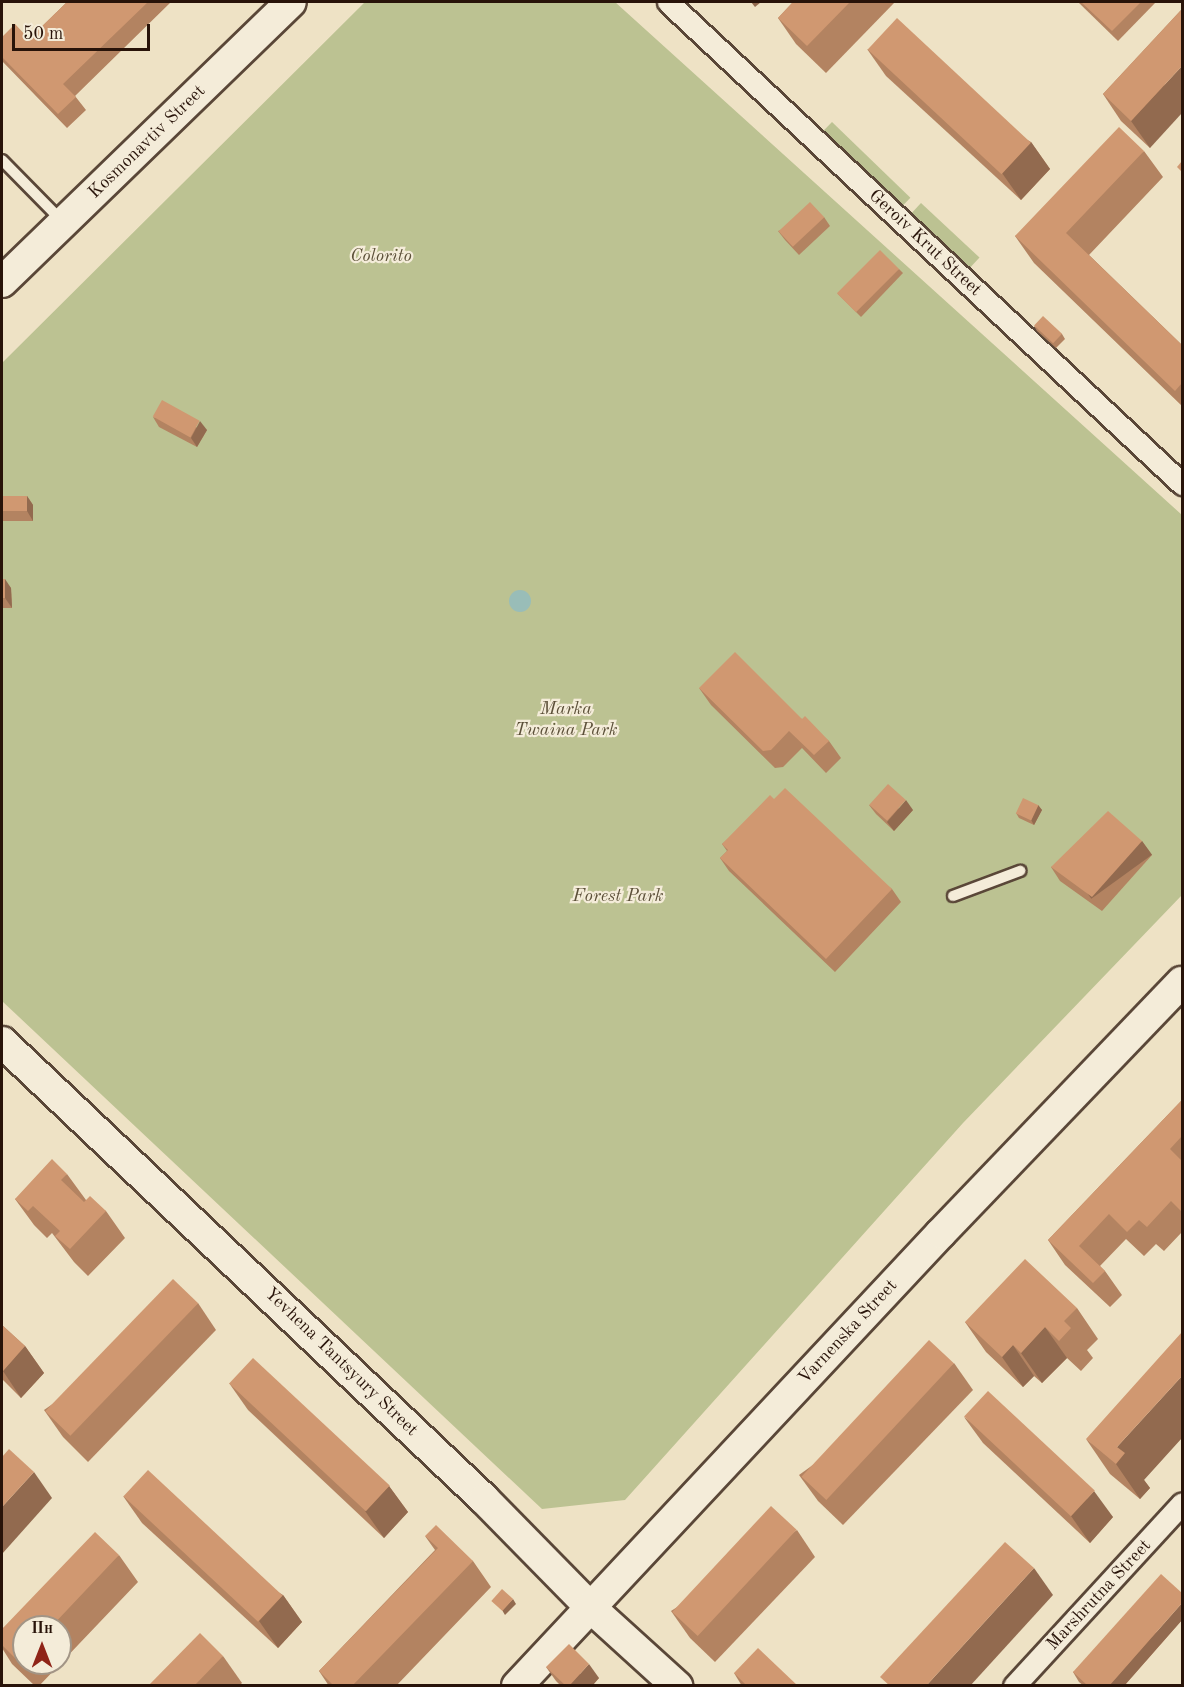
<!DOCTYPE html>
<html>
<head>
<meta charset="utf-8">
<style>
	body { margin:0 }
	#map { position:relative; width:1184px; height:1687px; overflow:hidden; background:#eee2c5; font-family:"Old Standard TT",serif }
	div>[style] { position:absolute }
	.green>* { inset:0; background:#bcc292; transform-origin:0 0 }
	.water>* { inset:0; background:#99bdb8 }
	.round { border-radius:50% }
	.roads { filter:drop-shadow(2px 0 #5a4738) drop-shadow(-2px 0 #5a4738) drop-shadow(0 2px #5a4738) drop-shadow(0 -2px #5a4738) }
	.lane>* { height:10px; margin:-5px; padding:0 5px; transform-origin:5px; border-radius:5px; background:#f4ecd9 }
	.street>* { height:21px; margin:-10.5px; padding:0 10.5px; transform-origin:10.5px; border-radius:10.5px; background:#f4ecd9 }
	.secondary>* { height:30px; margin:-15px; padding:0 15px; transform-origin:15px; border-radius:15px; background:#f4ecd9 }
	.wall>* { inset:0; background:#b38361 }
	.shaded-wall>* { inset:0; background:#926a4f; transform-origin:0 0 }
	.building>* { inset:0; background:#d09871; transform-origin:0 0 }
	span { translate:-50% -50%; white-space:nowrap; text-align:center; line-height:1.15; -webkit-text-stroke:4.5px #f4ecd9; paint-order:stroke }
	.street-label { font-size:18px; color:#281309 }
	.park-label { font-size:18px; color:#5c5039; font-style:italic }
	.frame { position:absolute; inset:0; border:3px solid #281309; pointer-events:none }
	.north { position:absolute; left:12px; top:1615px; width:60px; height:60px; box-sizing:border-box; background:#f4ecd9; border:2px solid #a29586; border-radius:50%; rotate:0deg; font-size:16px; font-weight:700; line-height:24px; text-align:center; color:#281309 }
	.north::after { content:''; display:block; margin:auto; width:21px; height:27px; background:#8f2418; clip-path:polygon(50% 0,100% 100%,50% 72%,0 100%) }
	.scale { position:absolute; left:12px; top:24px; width:138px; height:27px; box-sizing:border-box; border:3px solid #281309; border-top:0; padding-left:8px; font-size:18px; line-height:21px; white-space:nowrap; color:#281309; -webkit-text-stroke:4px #f4ecd9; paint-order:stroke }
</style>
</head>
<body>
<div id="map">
	<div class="green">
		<i style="clip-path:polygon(365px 2px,615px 2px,1182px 515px,1182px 895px,963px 1123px,625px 1500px,542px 1509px,2px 1001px,2px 363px)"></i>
		<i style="left:832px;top:122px;width:109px;height:14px;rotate:44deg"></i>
		<i style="left:921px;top:203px;width:80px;height:15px;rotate:43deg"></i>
	</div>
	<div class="water">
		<i class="round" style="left:509px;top:590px;width:22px;height:22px"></i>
	</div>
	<div class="roads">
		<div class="lane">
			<i style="left:2px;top:160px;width:87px;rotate:45.5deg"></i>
			<i style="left:953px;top:896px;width:72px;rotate:-20.5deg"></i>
		</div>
		<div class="street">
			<i style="left:668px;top:2px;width:705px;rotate:43.16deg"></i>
			<i style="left:1014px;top:1686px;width:248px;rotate:-47.4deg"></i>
		</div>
		<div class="secondary">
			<i style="left:2px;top:282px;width:402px;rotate:-44.1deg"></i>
			<i style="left:2px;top:1042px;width:664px;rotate:43.47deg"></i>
			<i style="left:484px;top:1499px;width:151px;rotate:45.5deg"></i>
			<i style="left:590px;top:1607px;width:118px;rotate:42.2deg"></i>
			<i style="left:517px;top:1686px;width:620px;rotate:-46.89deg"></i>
			<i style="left:941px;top:1233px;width:348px;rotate:-46.2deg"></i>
		</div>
	</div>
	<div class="wall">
		<i style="clip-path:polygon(67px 2px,171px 2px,75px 96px,86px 110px,67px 128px,2px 61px,2px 37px,29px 39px)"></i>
		<i style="clip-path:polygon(793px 2px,895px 2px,826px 73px,796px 44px,778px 18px)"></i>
		<i style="clip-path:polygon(1078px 2px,1156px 2px,1118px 41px)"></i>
		<i style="clip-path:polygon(1182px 9px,1150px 148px,1121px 121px,1103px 94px)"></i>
		<i style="clip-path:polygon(867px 49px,1031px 142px,1050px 169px,1021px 200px,886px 76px)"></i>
		<i style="clip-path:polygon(1144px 151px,1163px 177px,1089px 255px,1182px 345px,1182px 406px,1034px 263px,1015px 236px)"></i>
		<i style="clip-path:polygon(824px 217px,830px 226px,799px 255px,785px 240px,778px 231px)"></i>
		<i style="clip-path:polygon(899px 269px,903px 273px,861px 317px,838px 294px)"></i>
		<i style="clip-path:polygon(1034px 326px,1062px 334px,1065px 339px,1056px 348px,1037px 331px)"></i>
		<i style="clip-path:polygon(153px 417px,207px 430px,197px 447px,159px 427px)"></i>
		<i style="clip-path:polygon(2px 496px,27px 496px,33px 505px,33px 521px,2px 521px)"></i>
		<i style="clip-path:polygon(2px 579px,11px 588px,12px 608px,2px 608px)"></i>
		<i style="clip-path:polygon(699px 688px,802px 719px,829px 741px,841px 758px,826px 773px,802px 748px,783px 767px,775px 768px,711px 705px)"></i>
		<i style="clip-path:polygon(774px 799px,892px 889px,901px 902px,835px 972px,729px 871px,720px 858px,727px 851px,722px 844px)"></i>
		<i style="clip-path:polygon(869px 805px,913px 810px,894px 831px,876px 814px)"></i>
		<i style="clip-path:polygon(1038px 805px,1042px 810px,1034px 825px,1019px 818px,1016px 813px)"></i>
		<i style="clip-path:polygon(1142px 841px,1152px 855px,1102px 911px,1060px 881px,1051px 867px)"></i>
		<i style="clip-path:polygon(1182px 1100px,1182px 1232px,1164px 1251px,1156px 1244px,1144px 1256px,1126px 1239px,1100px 1266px,1105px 1271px,1122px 1295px,1110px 1307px,1065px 1265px,1048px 1240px)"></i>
		<i style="clip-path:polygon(67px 1174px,86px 1200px,106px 1211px,125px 1238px,88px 1276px,74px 1262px,52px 1233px,47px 1238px,34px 1225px,15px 1199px)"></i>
		<i style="clip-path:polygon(198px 1303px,216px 1330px,88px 1462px,63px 1437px,44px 1410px)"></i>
		<i style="clip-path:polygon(1077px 1308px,1098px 1339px,1087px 1350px,1093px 1358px,1081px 1371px,1067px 1358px,1042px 1383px,1034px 1376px,1023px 1387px,986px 1352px,965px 1322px)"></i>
		<i style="clip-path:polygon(2px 1325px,25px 1346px,44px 1373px,21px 1398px,2px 1379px)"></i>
		<i style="clip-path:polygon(954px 1363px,973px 1390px,843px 1525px,818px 1501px,799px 1475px)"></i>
		<i style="clip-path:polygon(229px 1383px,389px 1486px,408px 1512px,384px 1538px,248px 1410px)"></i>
		<i style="clip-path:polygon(964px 1417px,1113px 1517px,1090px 1543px,983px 1443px)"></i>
		<i style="clip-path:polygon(1086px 1439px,1144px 1480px,1150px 1488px,1140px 1499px,1110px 1474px)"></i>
		<i style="clip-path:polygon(123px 1496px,283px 1595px,302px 1622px,278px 1648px,142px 1523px)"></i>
		<i style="clip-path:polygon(797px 1530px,815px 1557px,715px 1662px,690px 1638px,671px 1611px)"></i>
		<i style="clip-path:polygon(425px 1536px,473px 1561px,491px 1587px,396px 1686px,329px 1686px,319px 1671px,435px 1550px)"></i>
		<i style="clip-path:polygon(evenodd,119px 1555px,138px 1582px,39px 1686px,35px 1686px,12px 1664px,2px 1648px,2px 1629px,119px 1555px,24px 1627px,60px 1627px,60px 1663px,24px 1663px,24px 1627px)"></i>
		<i style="clip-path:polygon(1182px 1620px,1124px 1686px,1084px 1686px,1079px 1682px,1073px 1672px)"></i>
		<i style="clip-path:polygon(223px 1656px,242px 1683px,239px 1686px,148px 1686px)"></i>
		<i style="clip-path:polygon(546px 1667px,599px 1678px,592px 1686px,561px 1686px,556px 1681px)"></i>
		<i style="clip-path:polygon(734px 1673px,798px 1686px,742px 1686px)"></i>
	</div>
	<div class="shaded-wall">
		<i style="clip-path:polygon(751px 2px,761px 2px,755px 7px)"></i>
		<i style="clip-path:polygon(1182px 66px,1182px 113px,1150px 148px,1131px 121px)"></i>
		<i style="clip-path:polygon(1031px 142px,1050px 169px,1021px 200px,1002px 173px)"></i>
		<i style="clip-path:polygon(200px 421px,207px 430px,197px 447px,191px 438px)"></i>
		<i style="clip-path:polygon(27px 496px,33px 505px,33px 521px,27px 511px)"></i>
		<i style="clip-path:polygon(5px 579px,11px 588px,12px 608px,5px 598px)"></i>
		<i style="clip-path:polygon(906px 800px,913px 810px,894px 831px,887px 822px)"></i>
		<i style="clip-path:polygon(1038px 805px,1042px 810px,1034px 825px,1031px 820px)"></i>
		<i style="left:1142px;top:841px;width:17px;height:75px;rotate:54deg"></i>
		<i style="clip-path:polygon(1045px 1327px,1067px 1358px,1042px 1383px,1021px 1353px)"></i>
		<i style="clip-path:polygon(1013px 1345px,1034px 1376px,1023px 1387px,1002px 1357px)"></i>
		<i style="clip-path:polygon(25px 1346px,44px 1373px,21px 1398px,3px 1371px)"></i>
		<i style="clip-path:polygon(1182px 1376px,1182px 1438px,1144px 1480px,1150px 1488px,1140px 1499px,1116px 1464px,1117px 1447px)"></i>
		<i style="clip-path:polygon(34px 1472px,52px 1498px,2px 1554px,2px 1507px)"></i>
		<i style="clip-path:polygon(389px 1486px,408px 1512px,384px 1538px,365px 1511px)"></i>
		<i style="clip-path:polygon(1094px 1491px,1113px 1517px,1090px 1543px,1071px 1516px)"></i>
		<i style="clip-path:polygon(1034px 1568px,1053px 1595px,970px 1686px,926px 1686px)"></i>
		<i style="clip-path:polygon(283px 1595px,302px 1622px,278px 1648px,259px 1621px)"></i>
		<i style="clip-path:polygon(513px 1599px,516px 1604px,505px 1615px,502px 1610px)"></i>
		<i style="clip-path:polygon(1182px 1603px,1182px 1620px,1124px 1686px,1109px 1686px)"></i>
		<i style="clip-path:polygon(589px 1664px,599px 1678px,592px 1686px,569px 1686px)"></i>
	</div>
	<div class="building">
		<i style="clip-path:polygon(67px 2px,148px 2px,63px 84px,76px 97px,58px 114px,2px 57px,2px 37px,15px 24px,29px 39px)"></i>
		<i style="clip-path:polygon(793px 2px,850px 2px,807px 46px,778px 18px)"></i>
		<i style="clip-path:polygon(1081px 2px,1141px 2px,1112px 31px)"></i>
		<i style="clip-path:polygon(1182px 9px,1182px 66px,1131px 121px,1103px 94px)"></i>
		<i style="left:897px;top:18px;width:183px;height:43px;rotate:43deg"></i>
		<i style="clip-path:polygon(1119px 127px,1144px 151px,1066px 233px,1182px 345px,1182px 383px,1175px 391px,1015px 236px)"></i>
		<i style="clip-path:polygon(1182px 161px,1182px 172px,1177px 167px)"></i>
		<i style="left:810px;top:202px;width:21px;height:43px;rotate:47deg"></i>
		<i style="left:880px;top:250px;width:27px;height:61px;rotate:45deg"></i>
		<i style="left:1043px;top:316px;width:26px;height:13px;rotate:43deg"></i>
		<i style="left:162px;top:400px;width:43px;height:19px;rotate:29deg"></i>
		<i style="left:2px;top:496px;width:25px;height:15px"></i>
		<i style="left:2px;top:579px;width:3px;height:19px"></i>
		<i style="clip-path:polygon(735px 652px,802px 719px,805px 716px,829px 741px,814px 755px,789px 731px,771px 750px,763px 751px,699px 688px)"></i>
		<i style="left:888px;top:784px;width:24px;height:28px;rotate:42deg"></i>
		<i style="clip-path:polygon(785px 788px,892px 889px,826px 959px,720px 858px,728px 850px,722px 844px,770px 795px,774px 799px)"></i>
		<i style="left:1023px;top:798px;width:17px;height:17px;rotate:25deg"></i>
		<i style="clip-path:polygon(1108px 811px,1142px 841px,1092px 897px,1051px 867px)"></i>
		<i style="clip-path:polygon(1182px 1100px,1182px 1136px,1170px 1149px,1182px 1161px,1182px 1212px,1171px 1201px,1147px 1227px,1139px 1220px,1127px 1232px,1109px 1214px,1079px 1246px,1105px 1271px,1093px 1283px,1048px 1240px)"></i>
		<i style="clip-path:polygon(52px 1159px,67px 1174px,61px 1180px,84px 1202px,90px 1196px,106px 1211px,70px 1249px,55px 1236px,60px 1231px,33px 1206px,28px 1211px,15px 1199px)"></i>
		<i style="clip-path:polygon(1025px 1259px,1077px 1308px,1064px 1321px,1071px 1328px,1059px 1341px,1045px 1327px,1021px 1353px,1013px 1345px,1002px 1357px,965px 1322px)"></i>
		<i style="left:173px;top:1279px;width:35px;height:184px;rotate:44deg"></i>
		<i style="clip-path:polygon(2px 1325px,25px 1346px,3px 1371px,2px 1370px)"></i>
		<i style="clip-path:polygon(1182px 1332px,1182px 1376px,1117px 1447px,1125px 1453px,1116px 1464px,1086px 1439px)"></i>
		<i style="left:929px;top:1340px;width:34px;height:187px;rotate:43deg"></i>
		<i style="left:253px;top:1358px;width:187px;height:35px;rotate:43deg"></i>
		<i style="left:988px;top:1391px;width:146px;height:35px;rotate:43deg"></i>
		<i style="clip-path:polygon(9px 1449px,34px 1472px,2px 1507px,2px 1457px)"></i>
		<i style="left:148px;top:1470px;width:184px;height:36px;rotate:43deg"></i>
		<i style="left:771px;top:1506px;width:35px;height:145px;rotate:43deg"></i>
		<i style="clip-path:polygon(436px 1525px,473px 1561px,352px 1686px,334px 1686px,319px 1671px,438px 1548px,425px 1536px)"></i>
		<i style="clip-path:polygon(95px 1532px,119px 1555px,51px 1627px,24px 1627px,24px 1655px,18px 1661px,2px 1645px,2px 1629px)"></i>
		<i style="clip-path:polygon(1005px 1542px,1034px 1568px,926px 1686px,890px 1686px,880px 1677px)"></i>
		<i style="clip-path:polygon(1161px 1574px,1182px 1593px,1182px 1603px,1109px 1686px,1088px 1686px,1073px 1672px)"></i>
		<i style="left:502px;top:1589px;width:15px;height:16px;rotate:42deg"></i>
		<i style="clip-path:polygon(200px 1633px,223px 1656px,194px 1686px,148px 1686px)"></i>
		<i style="clip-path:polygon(569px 1644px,589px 1664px,569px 1686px,566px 1686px,546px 1667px)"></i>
		<i style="clip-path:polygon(758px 1648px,798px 1686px,747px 1686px,734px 1673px)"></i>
	</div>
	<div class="street-label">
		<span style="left:147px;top:142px;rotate:-44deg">Kosmonavtiv Street</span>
		<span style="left:925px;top:243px;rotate:43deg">Geroiv Krut Street</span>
		<span style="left:848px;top:1332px;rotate:-47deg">Varnenska Street</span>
		<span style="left:341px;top:1362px;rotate:44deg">Yevhena Tantsyury Street</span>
		<span style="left:1099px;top:1595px;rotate:-47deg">Marshrutna Street</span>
	</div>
	<div class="park-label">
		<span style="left:381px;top:256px">Colorito</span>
		<span style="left:566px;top:720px">Marka<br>Twaina Park</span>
		<span style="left:618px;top:896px">Forest Park</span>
	</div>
	<div class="frame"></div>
	<div class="north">Пн</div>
	<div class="scale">50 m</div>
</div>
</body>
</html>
